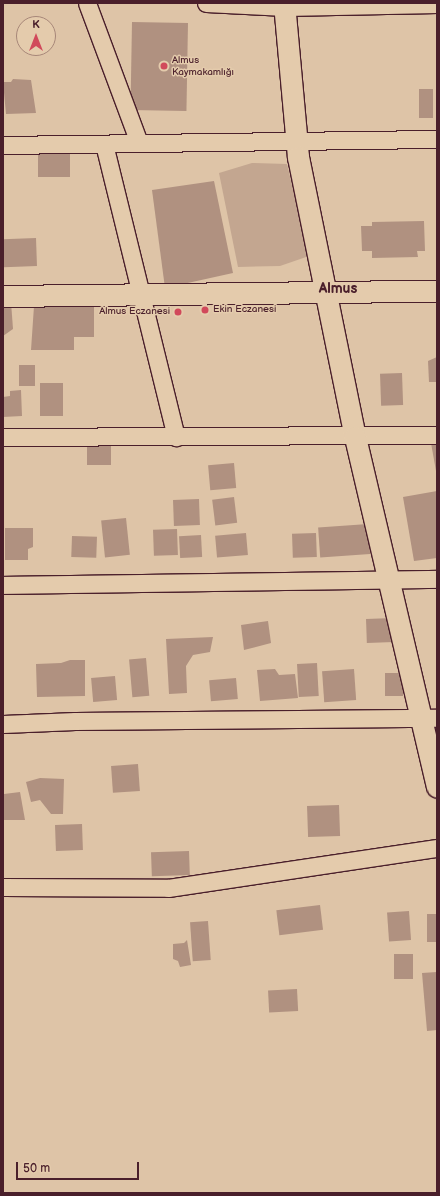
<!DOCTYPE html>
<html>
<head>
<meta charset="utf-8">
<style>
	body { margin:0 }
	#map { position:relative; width:440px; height:1196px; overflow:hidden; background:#dec4a7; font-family:"Balsamiq Sans",sans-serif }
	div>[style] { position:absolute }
	.green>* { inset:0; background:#c3a690 }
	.building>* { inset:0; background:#b09180; transform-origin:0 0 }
	.roads { filter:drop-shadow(1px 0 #4a1f2b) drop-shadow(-1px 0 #4a1f2b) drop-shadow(0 1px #4a1f2b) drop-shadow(0 -1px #4a1f2b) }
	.minor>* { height:17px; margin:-8.5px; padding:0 8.5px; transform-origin:8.5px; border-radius:8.5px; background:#e4cbac }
	.tertiary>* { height:21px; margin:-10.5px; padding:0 10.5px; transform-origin:10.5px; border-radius:10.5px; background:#e4cbac }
	.dots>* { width:11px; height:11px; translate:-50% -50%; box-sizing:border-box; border:2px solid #e4cbac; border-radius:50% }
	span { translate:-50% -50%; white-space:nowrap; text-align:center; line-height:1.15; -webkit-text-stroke:3px #e4cbac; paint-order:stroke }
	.poi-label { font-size:10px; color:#4a1f2b }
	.left { translate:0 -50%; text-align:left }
	.right { translate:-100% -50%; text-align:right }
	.district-label { font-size:14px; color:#4a1f2b; font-weight:700 }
	.frame { position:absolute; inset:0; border:4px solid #4a1f2b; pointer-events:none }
	.north { position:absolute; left:16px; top:16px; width:40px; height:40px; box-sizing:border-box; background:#e4cbac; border:1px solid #a68678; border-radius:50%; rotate:0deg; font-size:11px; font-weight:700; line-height:16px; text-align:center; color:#4a1f2b }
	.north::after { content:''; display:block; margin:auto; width:14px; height:18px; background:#d1495b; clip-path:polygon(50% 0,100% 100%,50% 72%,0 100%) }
	.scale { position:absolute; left:16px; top:1162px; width:123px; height:18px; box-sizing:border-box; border:2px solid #4a1f2b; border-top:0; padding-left:5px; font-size:12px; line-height:14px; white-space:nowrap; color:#4a1f2b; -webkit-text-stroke:3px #e4cbac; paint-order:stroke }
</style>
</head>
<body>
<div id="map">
	<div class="green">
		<i style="clip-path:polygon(252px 163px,287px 164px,309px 256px,280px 266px,238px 267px,219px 173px)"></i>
	</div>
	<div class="building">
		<i style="left:132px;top:22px;width:56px;height:88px;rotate:1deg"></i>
		<i style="clip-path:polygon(13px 79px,31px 80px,36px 113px,6px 114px,3px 82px,11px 82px)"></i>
		<i style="left:419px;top:89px;width:14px;height:29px"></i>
		<i style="left:70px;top:153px;width:24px;height:32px;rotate:90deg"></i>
		<i style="clip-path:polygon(214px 181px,233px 273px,165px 288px,152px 190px)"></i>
		<i style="clip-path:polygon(424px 221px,425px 251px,417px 251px,418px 257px,372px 258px,372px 251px,362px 251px,361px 226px,372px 226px,372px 222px)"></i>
		<i style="left:36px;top:238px;width:28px;height:33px;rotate:88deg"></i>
		<i style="clip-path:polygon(3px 302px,11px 302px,13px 329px,3px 336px)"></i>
		<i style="clip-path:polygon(94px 305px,94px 337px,74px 337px,74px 350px,31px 350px,34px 306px)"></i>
		<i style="clip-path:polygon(437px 357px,437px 382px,429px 382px,428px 361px)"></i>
		<i style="left:19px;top:365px;width:16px;height:21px"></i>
		<i style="left:402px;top:373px;width:32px;height:22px;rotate:88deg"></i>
		<i style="left:40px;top:383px;width:23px;height:33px"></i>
		<i style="clip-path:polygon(21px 390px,22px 416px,3px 417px,3px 397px,10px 396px,10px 391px)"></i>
		<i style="clip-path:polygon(437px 441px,437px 471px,436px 471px,431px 443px)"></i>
		<i style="left:111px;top:443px;width:22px;height:24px;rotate:90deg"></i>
		<i style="left:234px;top:463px;width:25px;height:26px;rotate:85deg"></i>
		<i style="clip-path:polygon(437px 491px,437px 558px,414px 561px,403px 497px)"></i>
		<i style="left:234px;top:497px;width:26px;height:22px;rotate:83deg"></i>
		<i style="left:199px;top:499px;width:26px;height:26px;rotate:88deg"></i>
		<i style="left:126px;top:518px;width:37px;height:25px;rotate:84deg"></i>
		<i style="left:368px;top:524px;width:30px;height:50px;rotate:86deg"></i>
		<i style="clip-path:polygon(5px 528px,33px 528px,33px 547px,28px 549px,28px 560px,5px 560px)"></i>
		<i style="left:177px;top:529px;width:26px;height:24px;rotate:88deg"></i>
		<i style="left:246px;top:533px;width:22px;height:31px;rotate:85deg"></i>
		<i style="left:316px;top:533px;width:24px;height:24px;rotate:88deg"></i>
		<i style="left:201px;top:535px;width:22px;height:22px;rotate:87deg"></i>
		<i style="left:72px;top:536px;width:25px;height:21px;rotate:2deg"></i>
		<i style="left:393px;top:618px;width:24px;height:27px;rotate:88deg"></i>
		<i style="clip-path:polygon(268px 621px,271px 643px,244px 650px,241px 625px)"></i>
		<i style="clip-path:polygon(213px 637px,210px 652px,193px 655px,186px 666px,187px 693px,169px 694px,166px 639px)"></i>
		<i style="left:146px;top:658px;width:38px;height:17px;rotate:85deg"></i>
		<i style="clip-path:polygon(70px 660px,85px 660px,85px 696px,37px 697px,36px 664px,61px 663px)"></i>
		<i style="left:317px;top:663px;width:33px;height:20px;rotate:87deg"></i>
		<i style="clip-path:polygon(275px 669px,279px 675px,295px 674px,298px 698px,260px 701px,257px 670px)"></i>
		<i style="left:354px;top:669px;width:31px;height:32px;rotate:86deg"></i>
		<i style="left:385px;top:673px;width:18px;height:23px"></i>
		<i style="left:115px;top:676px;width:24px;height:24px;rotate:85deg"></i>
		<i style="left:236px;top:678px;width:21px;height:27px;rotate:85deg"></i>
		<i style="left:138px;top:764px;width:27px;height:27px;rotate:86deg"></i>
		<i style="clip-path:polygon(40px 778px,64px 779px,63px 814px,51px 814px,40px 800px,31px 802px,26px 782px)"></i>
		<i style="clip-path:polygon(20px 792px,25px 820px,3px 820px,4px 794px)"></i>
		<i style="left:339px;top:805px;width:31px;height:32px;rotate:88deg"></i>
		<i style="left:82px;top:824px;width:26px;height:27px;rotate:88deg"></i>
		<i style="left:189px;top:851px;width:24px;height:38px;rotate:88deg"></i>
		<i style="left:320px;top:905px;width:25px;height:44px;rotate:83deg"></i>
		<i style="left:409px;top:911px;width:29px;height:22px;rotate:86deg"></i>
		<i style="left:427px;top:914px;width:10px;height:28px"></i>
		<i style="left:208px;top:921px;width:39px;height:18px;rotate:86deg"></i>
		<i style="clip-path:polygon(187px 940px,191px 965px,180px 967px,178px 961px,173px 959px,173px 944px,184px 943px)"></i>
		<i style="left:394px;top:954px;width:19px;height:25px"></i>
		<i style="clip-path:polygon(437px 972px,437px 1030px,427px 1031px,422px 973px)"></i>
		<i style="left:297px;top:989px;width:22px;height:29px;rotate:87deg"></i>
	</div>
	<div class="roads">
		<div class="minor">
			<i style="left:87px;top:3px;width:149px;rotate:69.6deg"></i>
			<i style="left:206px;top:3px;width:79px;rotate:2.9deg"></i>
			<i style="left:285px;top:7px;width:152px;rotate:-1.1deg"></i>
			<i style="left:104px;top:144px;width:302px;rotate:76.2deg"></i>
			<i style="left:3px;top:145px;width:434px;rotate:-0.8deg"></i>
			<i style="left:3px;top:437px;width:434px;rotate:-0.3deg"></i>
			<i style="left:3px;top:585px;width:434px;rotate:-0.8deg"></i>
			<i style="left:3px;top:724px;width:72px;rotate:-2.4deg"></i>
			<i style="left:75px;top:721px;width:362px;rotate:-0.5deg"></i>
			<i style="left:3px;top:887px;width:165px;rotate:0.3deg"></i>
			<i style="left:168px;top:888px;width:272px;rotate:-8.5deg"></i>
		</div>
		<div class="tertiary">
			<i style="left:284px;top:3px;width:155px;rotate:84.8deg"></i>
			<i style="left:298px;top:157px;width:286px;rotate:78.5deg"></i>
			<i style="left:355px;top:437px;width:359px;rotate:76.8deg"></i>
			<i style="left:3px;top:296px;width:434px;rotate:-0.7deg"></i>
		</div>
	</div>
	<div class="dots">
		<i style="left:164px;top:66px;background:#d1495b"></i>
		<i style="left:205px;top:310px;background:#d1495b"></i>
		<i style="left:178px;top:312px;background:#d1495b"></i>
	</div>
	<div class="poi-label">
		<span class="left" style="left:172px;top:66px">Almus<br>Kaymakamlığı</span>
		<span class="left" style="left:213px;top:310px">Ekin Eczanesi</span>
		<span class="right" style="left:170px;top:312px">Almus Eczanesi</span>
	</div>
	<div class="district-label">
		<span style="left:338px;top:289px">Almus</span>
	</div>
	<div class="frame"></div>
	<div class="north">K</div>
	<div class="scale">50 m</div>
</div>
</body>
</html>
